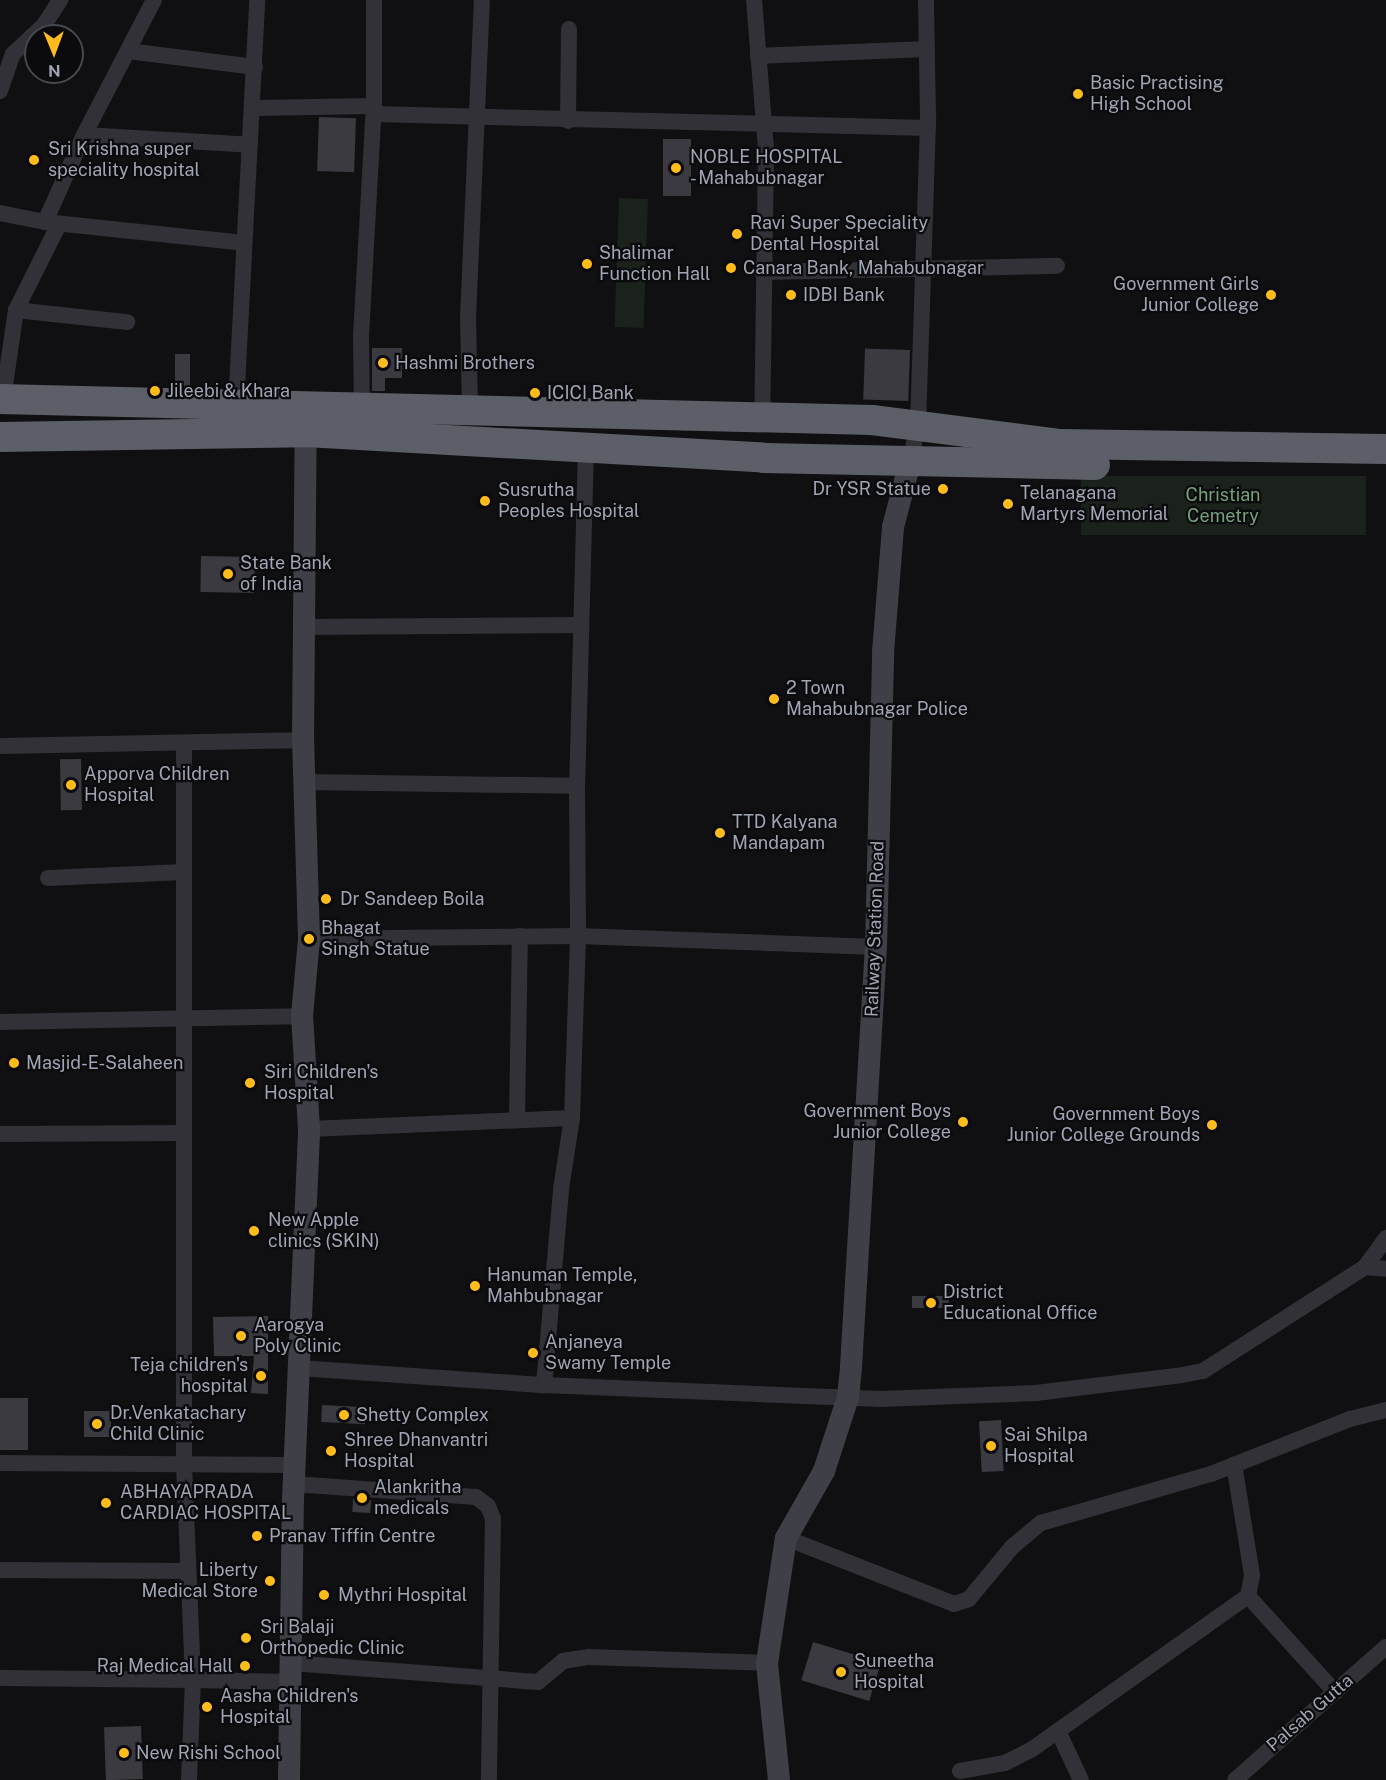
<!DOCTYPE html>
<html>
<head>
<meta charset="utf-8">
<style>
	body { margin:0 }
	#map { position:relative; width:1386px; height:1780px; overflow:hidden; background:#101012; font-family:"Public Sans",sans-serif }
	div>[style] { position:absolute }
	.green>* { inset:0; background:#1a221b; transform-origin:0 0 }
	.building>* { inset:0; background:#3a3a40; transform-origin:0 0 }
	.street>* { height:16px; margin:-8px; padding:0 8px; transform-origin:8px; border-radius:8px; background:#313137 }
	.secondary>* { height:22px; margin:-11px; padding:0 11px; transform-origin:11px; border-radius:11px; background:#3f4047 }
	.highway>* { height:30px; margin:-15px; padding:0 15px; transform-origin:15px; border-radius:15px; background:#5c5f68 }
	.dots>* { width:16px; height:16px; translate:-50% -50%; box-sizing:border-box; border:3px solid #0b0b0d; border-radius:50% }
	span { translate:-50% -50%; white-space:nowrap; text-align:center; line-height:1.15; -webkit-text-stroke:4.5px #0b0b0d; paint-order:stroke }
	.poi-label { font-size:18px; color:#a0a5b4 }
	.left { translate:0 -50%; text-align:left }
	.right { translate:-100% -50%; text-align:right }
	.park-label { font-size:18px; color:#75a179 }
	.street-label { font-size:18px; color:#a0a5b4 }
	.north { position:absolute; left:24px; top:24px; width:60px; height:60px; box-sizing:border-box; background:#0b0b0d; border:2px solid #474950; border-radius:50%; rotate:179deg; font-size:16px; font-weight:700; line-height:24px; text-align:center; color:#a0a5b4 }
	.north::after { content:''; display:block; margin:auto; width:21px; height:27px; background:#ffbc1b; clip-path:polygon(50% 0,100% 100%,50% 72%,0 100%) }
</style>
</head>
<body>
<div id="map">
	<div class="green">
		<i style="left:619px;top:198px;width:29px;height:129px;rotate:2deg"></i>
		<i style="left:1081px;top:476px;width:285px;height:59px"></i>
	</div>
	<div class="building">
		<i style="left:319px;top:117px;width:37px;height:54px;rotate:2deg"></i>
		<i style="left:663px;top:139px;width:28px;height:57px"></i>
		<i style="clip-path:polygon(372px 348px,402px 348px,402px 378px,385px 378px,385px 391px,372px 391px)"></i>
		<i style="left:910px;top:350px;width:51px;height:45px;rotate:92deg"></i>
		<i style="left:175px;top:354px;width:15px;height:32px"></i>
		<i style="left:201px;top:556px;width:54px;height:36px;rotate:1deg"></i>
		<i style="left:81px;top:759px;width:51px;height:21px;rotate:89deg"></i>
		<i style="left:949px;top:1296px;width:12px;height:37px;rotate:90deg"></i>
		<i style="clip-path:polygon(268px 1316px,268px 1394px,251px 1393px,254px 1356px,214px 1356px,213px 1317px)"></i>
		<i style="left:0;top:1398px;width:28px;height:52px"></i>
		<i style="left:322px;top:1405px;width:44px;height:17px;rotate:3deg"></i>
		<i style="left:84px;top:1411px;width:27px;height:26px"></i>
		<i style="left:1001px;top:1420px;width:51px;height:22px;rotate:87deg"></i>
		<i style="left:353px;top:1499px;width:18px;height:13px;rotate:3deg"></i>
		<i style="left:813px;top:1642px;width:71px;height:40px;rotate:17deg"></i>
		<i style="left:141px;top:1726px;width:53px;height:37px;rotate:88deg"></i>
	</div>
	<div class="street">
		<i style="left:754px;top:0;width:150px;rotate:85.4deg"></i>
		<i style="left:766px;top:150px;width:270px;rotate:90.8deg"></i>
		<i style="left:128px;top:51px;width:128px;rotate:7.2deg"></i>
		<i style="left:758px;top:56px;width:169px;rotate:-2.4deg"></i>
		<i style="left:0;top:91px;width:39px;rotate:-71deg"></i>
		<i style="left:13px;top:54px;width:42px;rotate:-43.1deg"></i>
		<i style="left:44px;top:25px;width:30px;rotate:-57deg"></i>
		<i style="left:253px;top:108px;width:121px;rotate:-0.9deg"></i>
		<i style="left:374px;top:114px;width:554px;rotate:1.45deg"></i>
		<i style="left:568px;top:121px;width:92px;rotate:-89.4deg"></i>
		<i style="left:84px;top:135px;width:166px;rotate:3.4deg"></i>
		<i style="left:0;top:213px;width:46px;rotate:11.3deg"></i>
		<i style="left:45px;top:222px;width:95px;rotate:-65.9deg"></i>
		<i style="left:84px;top:135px;width:152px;rotate:-62.6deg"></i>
		<i style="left:45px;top:222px;width:200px;rotate:6deg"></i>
		<i style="left:762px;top:272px;width:295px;rotate:-1.2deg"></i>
		<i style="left:16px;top:310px;width:112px;rotate:6.2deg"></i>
		<i style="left:3px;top:399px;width:90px;rotate:-81.7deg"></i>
		<i style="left:16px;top:310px;width:96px;rotate:-63.4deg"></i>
		<i style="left:236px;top:406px;width:407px;rotate:-87deg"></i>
		<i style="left:362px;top:409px;width:73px;rotate:-90.8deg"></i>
		<i style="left:361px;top:336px;width:230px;rotate:-86.8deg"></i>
		<i style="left:374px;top:106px;width:106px;rotate:-90deg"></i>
		<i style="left:470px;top:410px;width:92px;rotate:-91.2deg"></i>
		<i style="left:468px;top:318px;width:318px;rotate:-87.5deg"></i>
		<i style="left:586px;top:447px;width:339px;rotate:91.5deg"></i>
		<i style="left:577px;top:786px;width:150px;rotate:89.6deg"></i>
		<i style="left:578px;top:936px;width:298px;rotate:2.1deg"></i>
		<i style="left:910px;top:462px;width:38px;rotate:-78deg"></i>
		<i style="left:918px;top:425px;width:309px;rotate:-88.1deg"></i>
		<i style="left:928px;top:116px;width:116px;rotate:-91deg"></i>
		<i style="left:306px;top:627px;width:274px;rotate:-0.4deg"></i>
		<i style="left:184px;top:743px;width:721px;rotate:90deg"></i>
		<i style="left:184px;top:1464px;width:216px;rotate:87.6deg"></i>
		<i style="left:193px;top:1680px;width:98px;rotate:1.2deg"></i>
		<i style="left:0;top:746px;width:303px;rotate:-1.1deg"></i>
		<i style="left:304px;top:782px;width:273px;rotate:0.8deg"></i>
		<i style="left:48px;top:878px;width:136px;rotate:-2.5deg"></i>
		<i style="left:0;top:1022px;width:302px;rotate:-1.1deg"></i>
		<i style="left:517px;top:1120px;width:184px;rotate:-89.1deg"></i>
		<i style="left:309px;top:1129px;width:263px;rotate:-2.4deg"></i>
		<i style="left:0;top:1134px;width:183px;rotate:-0.3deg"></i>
		<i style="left:1365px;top:1267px;width:36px;rotate:-54deg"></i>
		<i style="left:299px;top:1368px;width:246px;rotate:4deg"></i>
		<i style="left:544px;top:1385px;width:197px;rotate:-85deg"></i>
		<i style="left:561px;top:1189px;width:72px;rotate:-81.2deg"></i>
		<i style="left:572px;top:1118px;width:182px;rotate:-88.1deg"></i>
		<i style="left:578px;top:936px;width:269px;rotate:179.4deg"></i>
		<i style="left:544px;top:1385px;width:337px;rotate:2.4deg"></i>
		<i style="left:881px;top:1399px;width:155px;rotate:-2.2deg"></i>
		<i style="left:1036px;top:1393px;width:147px;rotate:-7deg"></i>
		<i style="left:1182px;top:1375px;width:21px;rotate:-11deg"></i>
		<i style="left:1203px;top:1371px;width:193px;rotate:-32.7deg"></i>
		<i style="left:1365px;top:1267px;width:21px;rotate:5deg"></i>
		<i style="left:0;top:1463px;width:294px;rotate:0.4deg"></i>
		<i style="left:294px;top:1484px;width:182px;rotate:4.1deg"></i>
		<i style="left:476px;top:1497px;width:15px;rotate:37deg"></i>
		<i style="left:488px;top:1506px;width:14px;rotate:69deg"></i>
		<i style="left:493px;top:1519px;width:261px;rotate:90.9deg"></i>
		<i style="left:786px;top:1538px;width:180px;rotate:21.4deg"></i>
		<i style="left:954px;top:1604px;width:16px;rotate:-18deg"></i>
		<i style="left:969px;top:1599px;width:67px;rotate:-50.4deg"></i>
		<i style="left:1012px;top:1547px;width:38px;rotate:-40deg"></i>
		<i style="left:1041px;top:1523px;width:177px;rotate:-16.1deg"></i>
		<i style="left:1211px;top:1474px;width:149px;rotate:-21.6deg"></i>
		<i style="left:1350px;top:1419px;width:37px;rotate:-14deg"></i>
		<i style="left:0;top:1570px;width:188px;rotate:0.3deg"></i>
		<i style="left:1248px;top:1596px;width:130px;rotate:47.8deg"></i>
		<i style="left:291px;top:1663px;width:248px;rotate:4.4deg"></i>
		<i style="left:538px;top:1682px;width:33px;rotate:-40deg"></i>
		<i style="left:563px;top:1661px;width:26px;rotate:-9deg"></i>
		<i style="left:589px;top:1657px;width:178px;rotate:1.9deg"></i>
		<i style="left:0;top:1678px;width:193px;rotate:0.6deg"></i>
		<i style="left:193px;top:1680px;width:100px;rotate:92.3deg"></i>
		<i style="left:1058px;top:1731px;width:54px;rotate:64.9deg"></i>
		<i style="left:960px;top:1771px;width:46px;rotate:-10.1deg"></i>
		<i style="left:1005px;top:1763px;width:29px;rotate:-27deg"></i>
		<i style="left:1031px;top:1750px;width:266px;rotate:-35.4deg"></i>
		<i style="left:1248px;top:1596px;width:21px;rotate:-79deg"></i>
		<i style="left:1252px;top:1575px;width:112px;rotate:-99.2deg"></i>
		<i style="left:1235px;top:1780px;width:201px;rotate:-41.4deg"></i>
	</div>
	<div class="secondary">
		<i style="left:289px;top:1780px;width:280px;rotate:-89.2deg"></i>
		<i style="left:293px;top:1500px;width:371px;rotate:-87.5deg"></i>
		<i style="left:309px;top:1129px;width:113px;rotate:-93.5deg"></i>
		<i style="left:302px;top:1016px;width:77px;rotate:-84.8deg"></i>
		<i style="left:309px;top:939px;width:199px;rotate:-91.7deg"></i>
		<i style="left:303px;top:740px;width:322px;rotate:-89.5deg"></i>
		<i style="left:779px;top:1780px;width:118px;rotate:-95.9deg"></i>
		<i style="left:767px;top:1663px;width:126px;rotate:-81.4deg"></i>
		<i style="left:786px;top:1538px;width:77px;rotate:-60.4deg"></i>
		<i style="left:824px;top:1471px;width:78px;rotate:-72deg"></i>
		<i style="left:848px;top:1397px;width:30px;rotate:-84deg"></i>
		<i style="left:851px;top:1367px;width:421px;rotate:-86.6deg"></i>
		<i style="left:876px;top:947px;width:295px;rotate:-88.6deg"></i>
		<i style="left:883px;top:652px;width:125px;rotate:-85.4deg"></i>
		<i style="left:893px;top:527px;width:67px;rotate:-75.3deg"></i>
	</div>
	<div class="highway">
		<i style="left:0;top:399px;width:872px;rotate:1.38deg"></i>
		<i style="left:872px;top:420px;width:190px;rotate:7.3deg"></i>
		<i style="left:1060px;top:444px;width:326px;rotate:0.9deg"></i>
		<i style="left:0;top:437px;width:306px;rotate:-0.9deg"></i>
		<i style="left:306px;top:432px;width:459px;rotate:3.2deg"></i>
		<i style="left:764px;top:458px;width:331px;rotate:1.2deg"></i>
	</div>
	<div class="dots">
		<i style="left:1078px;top:94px;background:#ffbc1b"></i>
		<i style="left:34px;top:160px;background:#ffbc1b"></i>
		<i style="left:676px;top:168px;background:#ffbc1b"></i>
		<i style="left:737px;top:234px;background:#ffbc1b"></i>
		<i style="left:587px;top:264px;background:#ffbc1b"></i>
		<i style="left:731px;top:268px;background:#ffbc1b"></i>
		<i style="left:791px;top:295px;background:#ffbc1b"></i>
		<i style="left:1271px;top:295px;background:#ffbc1b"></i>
		<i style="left:383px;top:363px;background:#ffbc1b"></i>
		<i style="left:155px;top:391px;background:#ffbc1b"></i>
		<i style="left:535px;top:393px;background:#ffbc1b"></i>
		<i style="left:943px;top:489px;background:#ffbc1b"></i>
		<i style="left:485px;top:501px;background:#ffbc1b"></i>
		<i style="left:1008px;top:504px;background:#ffbc1b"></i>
		<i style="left:228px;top:574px;background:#ffbc1b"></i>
		<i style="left:774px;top:699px;background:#ffbc1b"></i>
		<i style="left:71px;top:785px;background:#ffbc1b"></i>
		<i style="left:720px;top:833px;background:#ffbc1b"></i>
		<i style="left:326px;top:899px;background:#ffbc1b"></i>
		<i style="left:309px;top:939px;background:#ffbc1b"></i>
		<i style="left:14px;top:1063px;background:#ffbc1b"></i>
		<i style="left:250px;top:1083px;background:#ffbc1b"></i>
		<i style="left:963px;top:1122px;background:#ffbc1b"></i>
		<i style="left:1212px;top:1125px;background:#ffbc1b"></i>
		<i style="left:254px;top:1231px;background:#ffbc1b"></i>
		<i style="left:475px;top:1286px;background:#ffbc1b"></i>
		<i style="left:931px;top:1303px;background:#ffbc1b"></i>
		<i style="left:241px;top:1336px;background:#ffbc1b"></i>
		<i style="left:533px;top:1353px;background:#ffbc1b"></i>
		<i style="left:261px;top:1376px;background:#ffbc1b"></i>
		<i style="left:344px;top:1415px;background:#ffbc1b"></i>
		<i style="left:97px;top:1424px;background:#ffbc1b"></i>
		<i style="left:991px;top:1446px;background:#ffbc1b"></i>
		<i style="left:331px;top:1451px;background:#ffbc1b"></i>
		<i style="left:362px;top:1498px;background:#ffbc1b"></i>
		<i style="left:106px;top:1503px;background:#ffbc1b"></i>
		<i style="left:257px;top:1536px;background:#ffbc1b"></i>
		<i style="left:270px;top:1581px;background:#ffbc1b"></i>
		<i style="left:324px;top:1595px;background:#ffbc1b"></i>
		<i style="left:246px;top:1638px;background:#ffbc1b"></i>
		<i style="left:245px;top:1666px;background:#ffbc1b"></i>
		<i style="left:841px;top:1672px;background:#ffbc1b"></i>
		<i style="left:207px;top:1707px;background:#ffbc1b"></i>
		<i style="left:124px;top:1753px;background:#ffbc1b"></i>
	</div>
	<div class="poi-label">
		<span class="left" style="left:1090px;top:94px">Basic Practising<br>High School</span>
		<span class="left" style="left:48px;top:160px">Sri Krishna super<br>speciality hospital</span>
		<span class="left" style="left:690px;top:168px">NOBLE HOSPITAL<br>- Mahabubnagar</span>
		<span class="left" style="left:750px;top:234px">Ravi Super Speciality<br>Dental Hospital</span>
		<span class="left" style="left:599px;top:264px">Shalimar<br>Function Hall</span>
		<span class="left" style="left:743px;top:268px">Canara Bank, Mahabubnagar</span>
		<span class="right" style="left:1259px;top:295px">Government Girls<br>Junior College</span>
		<span class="left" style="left:803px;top:295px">IDBI Bank</span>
		<span class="left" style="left:395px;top:363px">Hashmi Brothers</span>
		<span class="left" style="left:167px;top:391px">Jileebi &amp; Khara</span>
		<span class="left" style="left:547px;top:393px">ICICI Bank</span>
		<span class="right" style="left:931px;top:489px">Dr YSR Statue</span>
		<span class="left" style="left:498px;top:501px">Susrutha<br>Peoples Hospital</span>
		<span class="left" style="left:1020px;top:504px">Telanagana<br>Martyrs Memorial</span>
		<span class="left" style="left:240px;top:574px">State Bank<br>of India</span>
		<span class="left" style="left:786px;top:699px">2 Town<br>Mahabubnagar Police</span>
		<span class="left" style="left:84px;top:785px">Apporva Children<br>Hospital</span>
		<span class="left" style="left:732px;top:833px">TTD Kalyana<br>Mandapam</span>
		<span class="left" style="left:340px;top:899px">Dr Sandeep Boila</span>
		<span class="left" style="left:321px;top:939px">Bhagat<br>Singh Statue</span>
		<span class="left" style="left:26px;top:1063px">Masjid-E-Salaheen</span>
		<span class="left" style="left:264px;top:1083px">Siri Children's<br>Hospital</span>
		<span class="right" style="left:951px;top:1122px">Government Boys<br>Junior College</span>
		<span class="right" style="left:1200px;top:1125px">Government Boys<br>Junior College Grounds</span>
		<span class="left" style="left:268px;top:1231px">New Apple<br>clinics (SKIN)</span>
		<span class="left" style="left:487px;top:1286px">Hanuman Temple,<br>Mahbubnagar</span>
		<span class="left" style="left:943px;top:1303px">District<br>Educational Office</span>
		<span class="left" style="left:254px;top:1336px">Aarogya<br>Poly Clinic</span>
		<span class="left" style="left:545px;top:1353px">Anjaneya<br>Swamy Temple</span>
		<span class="right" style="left:248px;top:1376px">Teja children's<br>hospital</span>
		<span class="left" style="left:110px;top:1424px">Dr.Venkatachary<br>Child Clinic</span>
		<span class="left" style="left:356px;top:1415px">Shetty Complex</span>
		<span class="left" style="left:1004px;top:1446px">Sai Shilpa<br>Hospital</span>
		<span class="left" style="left:344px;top:1451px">Shree Dhanvantri<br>Hospital</span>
		<span class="left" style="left:374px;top:1498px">Alankritha<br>medicals</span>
		<span class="left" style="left:120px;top:1503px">ABHAYAPRADA<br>CARDIAC HOSPITAL</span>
		<span class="left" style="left:269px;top:1536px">Pranav Tiffin Centre</span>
		<span class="right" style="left:258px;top:1581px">Liberty<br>Medical Store</span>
		<span class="left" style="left:338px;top:1595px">Mythri Hospital</span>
		<span class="left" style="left:260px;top:1638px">Sri Balaji<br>Orthopedic Clinic</span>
		<span class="left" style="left:854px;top:1672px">Suneetha<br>Hospital</span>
		<span class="right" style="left:233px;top:1666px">Raj Medical Hall</span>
		<span class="left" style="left:220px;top:1707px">Aasha Children's<br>Hospital</span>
		<span class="left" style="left:136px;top:1753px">New Rishi School</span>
	</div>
	<div class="park-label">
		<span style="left:1223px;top:506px">Christian<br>Cemetry</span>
	</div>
	<div class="street-label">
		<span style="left:875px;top:929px;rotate:-88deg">Railway Station Road</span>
		<span style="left:1310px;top:1713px;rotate:-41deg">Palsab Gutta</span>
	</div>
	<div class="north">N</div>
</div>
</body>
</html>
